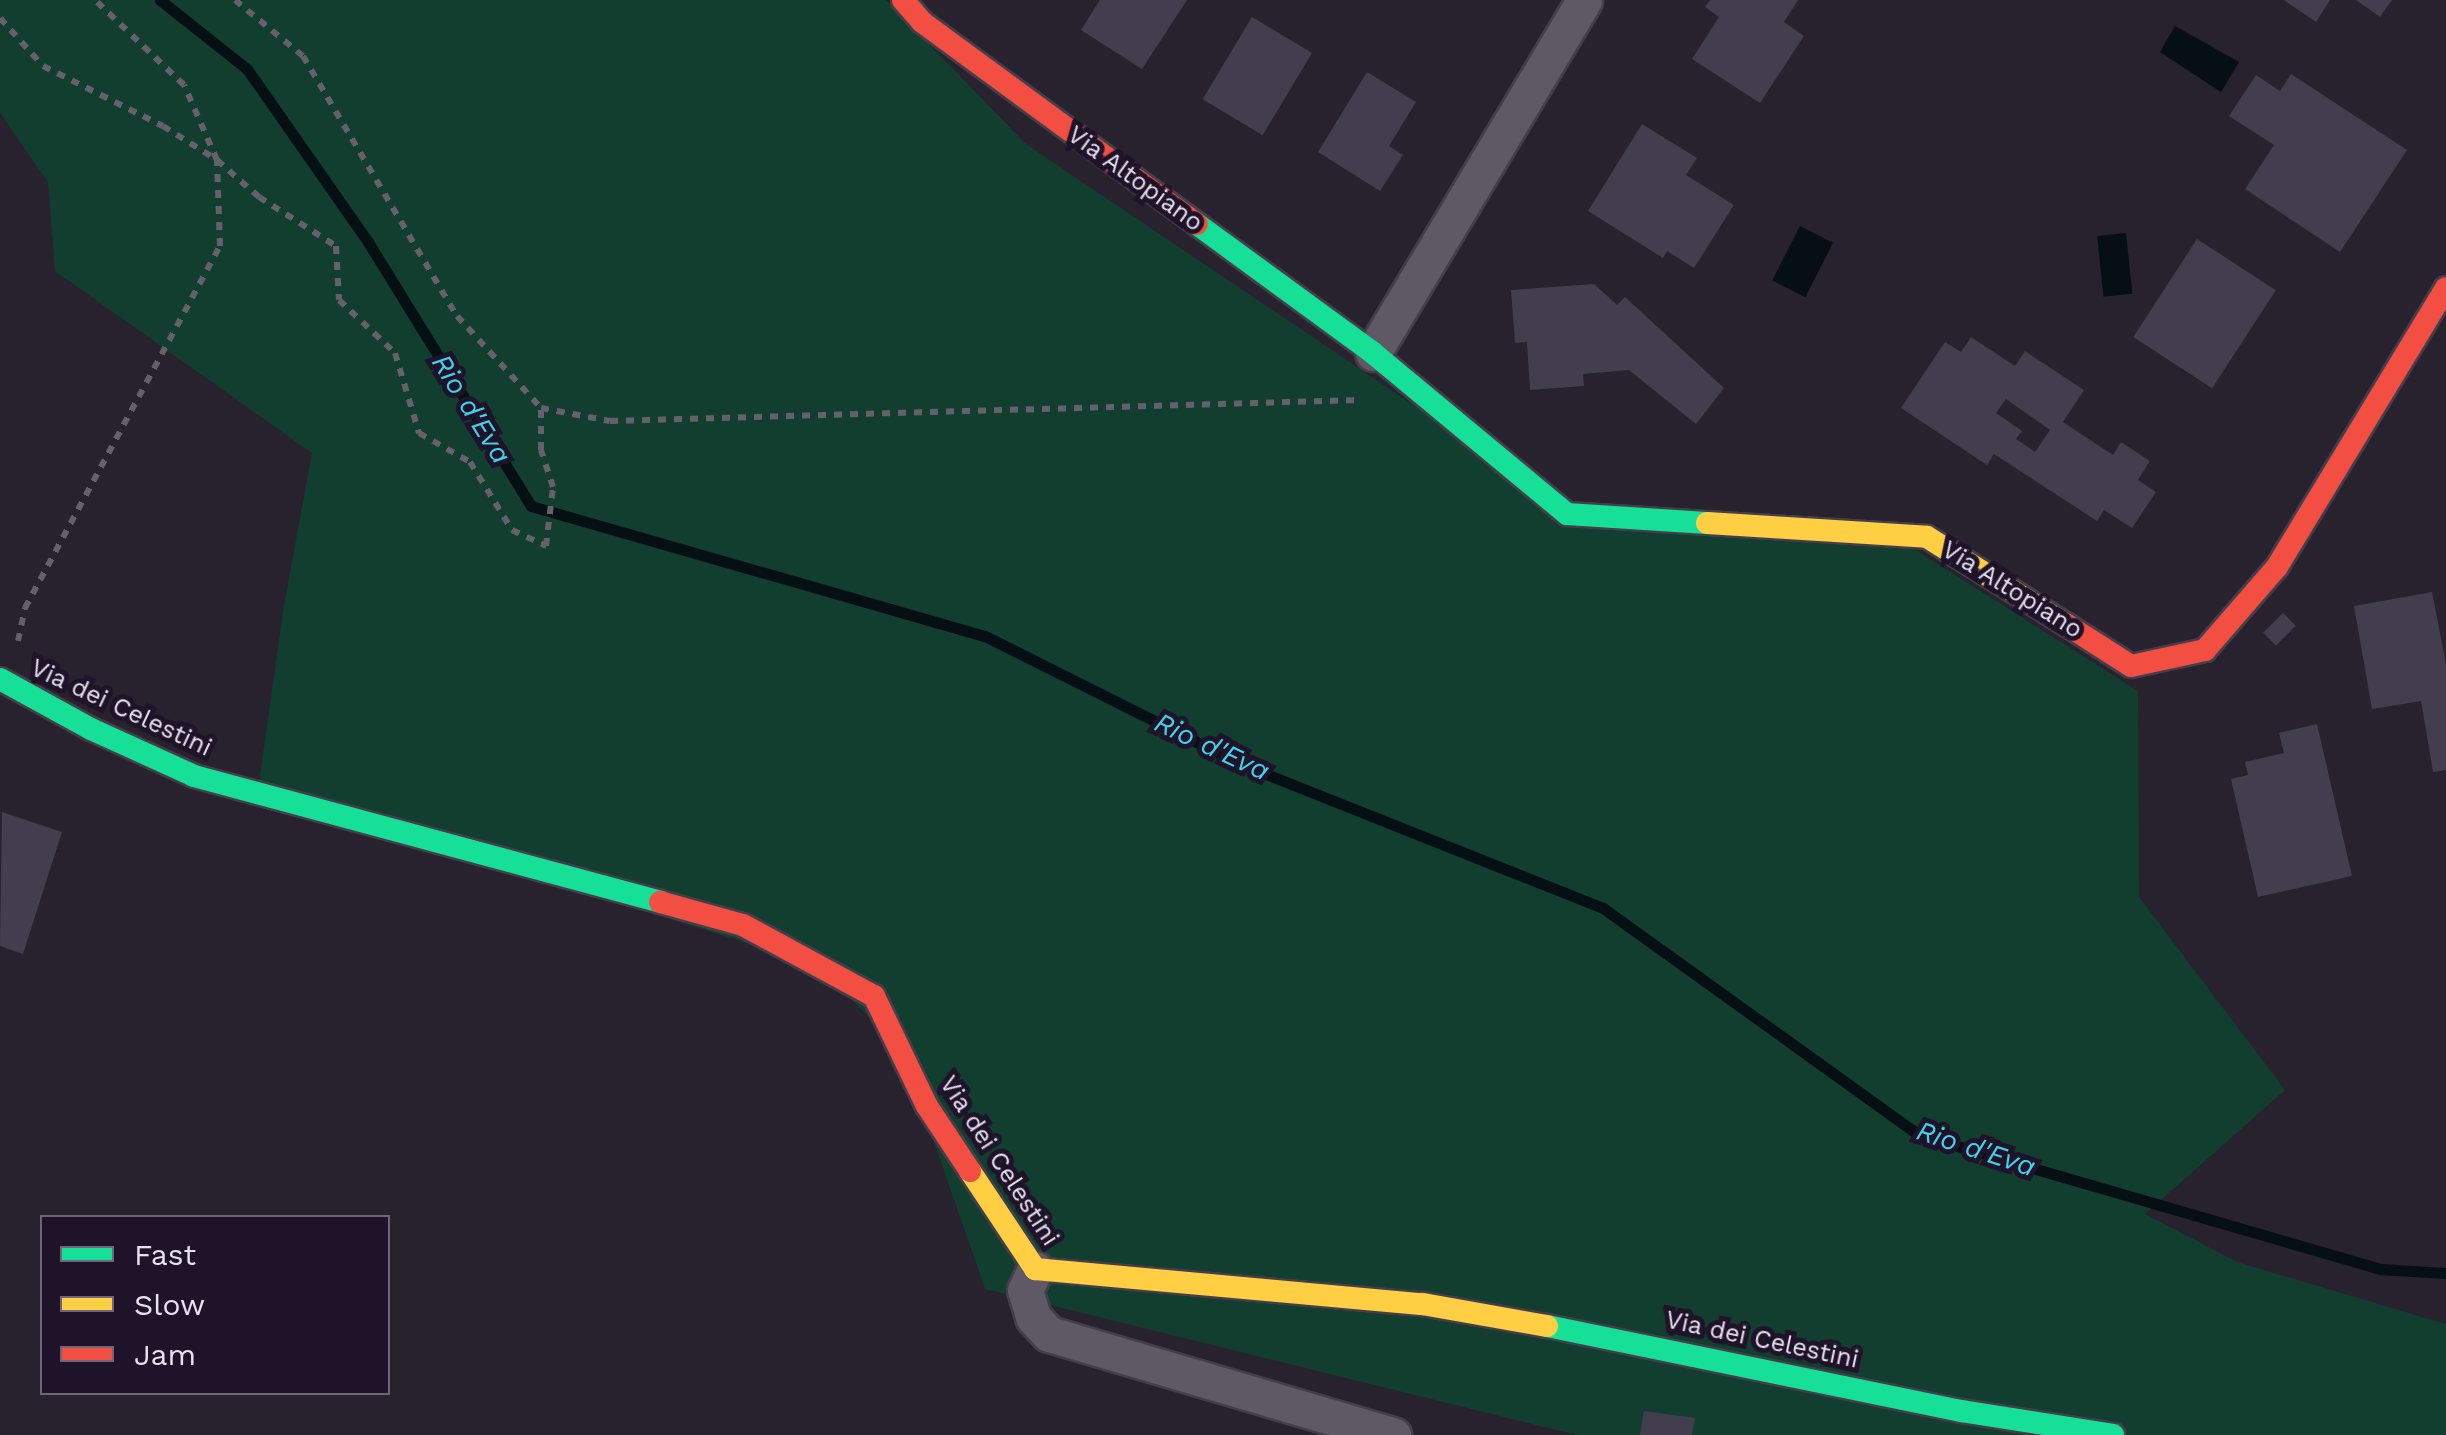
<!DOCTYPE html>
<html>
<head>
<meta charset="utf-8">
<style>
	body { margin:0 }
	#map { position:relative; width:2446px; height:1435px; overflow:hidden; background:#28212e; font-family:"Work Sans",sans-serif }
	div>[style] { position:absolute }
	.green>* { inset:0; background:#123e30 }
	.water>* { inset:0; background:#060f13; transform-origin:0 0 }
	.stream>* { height:11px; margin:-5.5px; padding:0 5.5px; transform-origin:5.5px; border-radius:5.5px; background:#060f13 }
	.building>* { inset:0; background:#423e4e; transform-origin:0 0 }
	.path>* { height:6px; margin-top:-3px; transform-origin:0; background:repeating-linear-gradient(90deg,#65606a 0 8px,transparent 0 16px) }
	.roads { filter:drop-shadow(2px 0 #443e4a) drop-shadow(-2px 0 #443e4a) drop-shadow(0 2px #443e4a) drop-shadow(0 -2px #443e4a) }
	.street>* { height:35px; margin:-17.5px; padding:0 17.5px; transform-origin:17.5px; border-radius:17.5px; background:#5e5964 }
	.fast>* { height:22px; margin:-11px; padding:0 11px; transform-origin:11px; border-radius:11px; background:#16e098 }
	.slow>* { height:22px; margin:-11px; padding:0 11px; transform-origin:11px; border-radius:11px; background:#ffcf43 }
	.jam>* { height:22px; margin:-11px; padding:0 11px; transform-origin:11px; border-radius:11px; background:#f24e42 }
	span { translate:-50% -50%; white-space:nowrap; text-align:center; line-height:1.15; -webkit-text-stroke:10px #1e1329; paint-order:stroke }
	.street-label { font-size:25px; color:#e8e1f0 }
	.water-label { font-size:28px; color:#41d3eb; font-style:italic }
	.legend { position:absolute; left:40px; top:1215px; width:350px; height:180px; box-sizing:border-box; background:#1e1329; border:2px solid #6f6579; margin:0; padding:12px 18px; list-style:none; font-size:30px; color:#e8e1f0 }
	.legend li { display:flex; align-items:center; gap:20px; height:50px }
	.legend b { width:50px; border:2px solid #6f6579 }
</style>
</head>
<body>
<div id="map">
	<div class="green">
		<i style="clip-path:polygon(0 0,886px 0,1026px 144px,1593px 526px,1892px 535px,2138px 691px,2139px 897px,2285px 1090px,2145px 1214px,2237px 1262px,2446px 1324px,2446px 1435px,1577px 1435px,985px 1289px,903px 1052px,817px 965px,258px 790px,284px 605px,312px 453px,55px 271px,48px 182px,0 113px)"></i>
	</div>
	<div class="water">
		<i style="clip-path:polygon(2175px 26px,2239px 62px,2221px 92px,2160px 52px)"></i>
		<i style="left:1800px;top:226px;width:37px;height:61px;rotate:27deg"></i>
		<i style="left:2126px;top:233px;width:61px;height:29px;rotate:84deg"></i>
	</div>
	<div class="stream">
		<i style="left:160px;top:0;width:111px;rotate:38.4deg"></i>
		<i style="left:247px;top:69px;width:211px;rotate:55deg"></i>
		<i style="left:368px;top:242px;width:310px;rotate:58.3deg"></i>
		<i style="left:531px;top:506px;width:472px;rotate:16deg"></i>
		<i style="left:985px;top:636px;width:286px;rotate:26.6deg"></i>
		<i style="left:1241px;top:764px;width:390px;rotate:21.7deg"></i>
		<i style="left:1603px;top:908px;width:389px;rotate:35.7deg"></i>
		<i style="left:1919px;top:1135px;width:479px;rotate:16.2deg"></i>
		<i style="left:2379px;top:1269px;width:67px;rotate:3.4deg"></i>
	</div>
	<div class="building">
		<i style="clip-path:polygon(1100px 0,1187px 0,1142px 69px,1081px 30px)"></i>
		<i style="clip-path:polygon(1710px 0,1798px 0,1784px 22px,1804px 36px,1760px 103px,1692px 59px,1719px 17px,1705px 7px)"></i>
		<i style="clip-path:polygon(2284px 0,2330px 0,2316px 22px)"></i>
		<i style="clip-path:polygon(2356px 0,2392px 0,2380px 17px)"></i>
		<i style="left:1252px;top:17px;width:70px;height:96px;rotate:31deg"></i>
		<i style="clip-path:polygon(1367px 72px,1416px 102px,1389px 146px,1403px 155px,1380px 191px,1318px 152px)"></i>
		<i style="clip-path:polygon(2291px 74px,2407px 150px,2340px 252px,2245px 189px,2274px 145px,2229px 116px,2256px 75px,2280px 91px)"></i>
		<i style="clip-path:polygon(1642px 124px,1697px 158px,1686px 175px,1734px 205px,1694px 268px,1667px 251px,1663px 258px,1588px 211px)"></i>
		<i style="left:2197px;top:239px;width:94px;height:117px;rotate:33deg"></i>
		<i style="clip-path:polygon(1594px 284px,1617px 305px,1625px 297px,1724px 388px,1696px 424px,1629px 370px,1583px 374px,1584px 386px,1530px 390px,1527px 342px,1515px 343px,1511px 290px)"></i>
		<i style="clip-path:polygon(evenodd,1971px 337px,2015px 366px,2025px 351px,2084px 390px,2063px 422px,2113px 455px,2121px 442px,2150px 461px,2138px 480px,2156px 492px,2132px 528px,2104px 510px,2097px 521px,1994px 454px,1987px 465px,1901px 408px,1945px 342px,1961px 352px,1971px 337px,2006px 399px,2050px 430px,2035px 452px,2016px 439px,2022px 431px,1996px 413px,2006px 399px)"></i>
		<i style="clip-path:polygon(2432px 592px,2446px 664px,2446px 770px,2433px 772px,2421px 701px,2372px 709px,2354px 606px)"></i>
		<i style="left:2283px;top:613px;width:18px;height:28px;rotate:45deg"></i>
		<i style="clip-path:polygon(2317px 724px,2352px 876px,2258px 897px,2231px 779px,2248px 775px,2245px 762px,2284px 753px,2279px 733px)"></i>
		<i style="clip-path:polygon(2px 812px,62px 832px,23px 954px,0 946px)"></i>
		<i style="clip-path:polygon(1644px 1411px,1695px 1418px,1692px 1435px,1640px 1435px)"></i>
	</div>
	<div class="path">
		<i style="left:235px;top:0;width:88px;rotate:39.5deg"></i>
		<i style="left:303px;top:56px;width:302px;rotate:59.4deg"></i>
		<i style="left:457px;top:316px;width:125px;rotate:47.6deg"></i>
		<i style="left:541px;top:408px;width:70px;rotate:10.7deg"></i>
		<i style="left:610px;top:421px;width:751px;rotate:-1.6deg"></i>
		<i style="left:0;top:18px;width:64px;rotate:48.1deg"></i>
		<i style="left:43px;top:66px;width:134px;rotate:26.6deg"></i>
		<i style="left:163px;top:126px;width:64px;rotate:32.2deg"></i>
		<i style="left:217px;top:160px;width:56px;rotate:41.4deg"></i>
		<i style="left:259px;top:197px;width:91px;rotate:32.5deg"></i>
		<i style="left:336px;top:246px;width:54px;rotate:86.8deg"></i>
		<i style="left:339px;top:300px;width:77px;rotate:43.4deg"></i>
		<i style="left:395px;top:353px;width:84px;rotate:73.3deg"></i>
		<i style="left:419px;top:433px;width:59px;rotate:29.6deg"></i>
		<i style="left:470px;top:462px;width:80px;rotate:58.3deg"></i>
		<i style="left:512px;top:530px;width:38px;rotate:25deg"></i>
		<i style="left:546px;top:546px;width:59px;rotate:-83.2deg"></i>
		<i style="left:553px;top:487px;width:39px;rotate:-108deg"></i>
		<i style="left:541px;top:450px;width:42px;rotate:-90deg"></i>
		<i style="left:18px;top:641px;width:34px;rotate:-78deg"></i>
		<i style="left:25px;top:608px;width:411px;rotate:-61.7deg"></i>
		<i style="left:220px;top:246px;width:86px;rotate:-92deg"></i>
		<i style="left:217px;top:160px;width:82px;rotate:-113.7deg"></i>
		<i style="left:184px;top:85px;width:123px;rotate:-136.3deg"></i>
	</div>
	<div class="roads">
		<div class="street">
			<i style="left:1373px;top:353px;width:411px;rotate:-59.1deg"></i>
			<i style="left:1035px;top:1269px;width:23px;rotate:115deg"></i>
			<i style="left:1025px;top:1290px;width:28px;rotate:73deg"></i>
			<i style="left:1033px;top:1317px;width:23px;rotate:47deg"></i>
			<i style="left:1049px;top:1334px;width:359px;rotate:16.4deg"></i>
		</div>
		<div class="fast">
			<i style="left:1197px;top:224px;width:218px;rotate:36.2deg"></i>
			<i style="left:1373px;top:353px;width:252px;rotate:39.7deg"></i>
			<i style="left:1567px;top:514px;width:140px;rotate:3.7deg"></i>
			<i style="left:0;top:679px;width:104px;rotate:28.8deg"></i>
			<i style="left:91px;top:729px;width:113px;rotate:24.5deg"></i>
			<i style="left:194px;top:776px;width:483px;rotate:15.1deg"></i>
			<i style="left:1547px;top:1326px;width:424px;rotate:11.6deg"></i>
			<i style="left:1962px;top:1411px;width:153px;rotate:9deg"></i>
		</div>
		<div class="slow">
			<i style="left:1707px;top:523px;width:220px;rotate:3.6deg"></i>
			<i style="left:1927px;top:537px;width:165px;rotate:32.2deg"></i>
			<i style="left:970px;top:1171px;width:118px;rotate:56.4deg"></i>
			<i style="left:1035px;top:1269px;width:390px;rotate:5.2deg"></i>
			<i style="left:1423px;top:1304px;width:126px;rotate:10.1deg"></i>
		</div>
		<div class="jam">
			<i style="left:903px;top:0;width:29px;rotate:49deg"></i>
			<i style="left:922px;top:22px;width:341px;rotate:36.3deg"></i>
			<i style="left:2067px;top:625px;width:76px;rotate:32.6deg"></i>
			<i style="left:2131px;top:666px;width:76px;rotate:-12.2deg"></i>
			<i style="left:2205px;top:650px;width:110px;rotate:-49.1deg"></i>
			<i style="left:2277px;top:567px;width:326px;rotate:-58.8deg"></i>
			<i style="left:660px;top:902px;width:86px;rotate:15.5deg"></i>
			<i style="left:743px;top:925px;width:149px;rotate:28.5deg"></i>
			<i style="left:874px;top:996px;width:122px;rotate:64.3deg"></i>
			<i style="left:927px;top:1106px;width:78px;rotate:56.5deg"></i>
		</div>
	</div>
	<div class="street-label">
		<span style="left:1135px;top:179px;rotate:36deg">Via Altopiano</span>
		<span style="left:2012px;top:590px;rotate:32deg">Via Altopiano</span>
		<span style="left:121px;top:708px;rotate:25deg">Via dei Celestini</span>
		<span style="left:999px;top:1161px;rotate:57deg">Via dei Celestini</span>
		<span style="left:1762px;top:1340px;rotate:12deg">Via dei Celestini</span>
	</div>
	<div class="water-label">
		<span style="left:471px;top:409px;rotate:58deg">Rio d'Eva</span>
		<span style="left:1212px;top:747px;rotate:25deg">Rio d'Eva</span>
		<span style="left:1976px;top:1149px;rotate:18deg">Rio d'Eva</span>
	</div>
	<ul class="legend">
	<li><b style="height:12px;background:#16e098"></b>Fast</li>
	<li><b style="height:12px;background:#ffcf43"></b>Slow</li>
	<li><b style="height:12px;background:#f24e42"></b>Jam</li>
	</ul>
</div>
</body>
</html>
